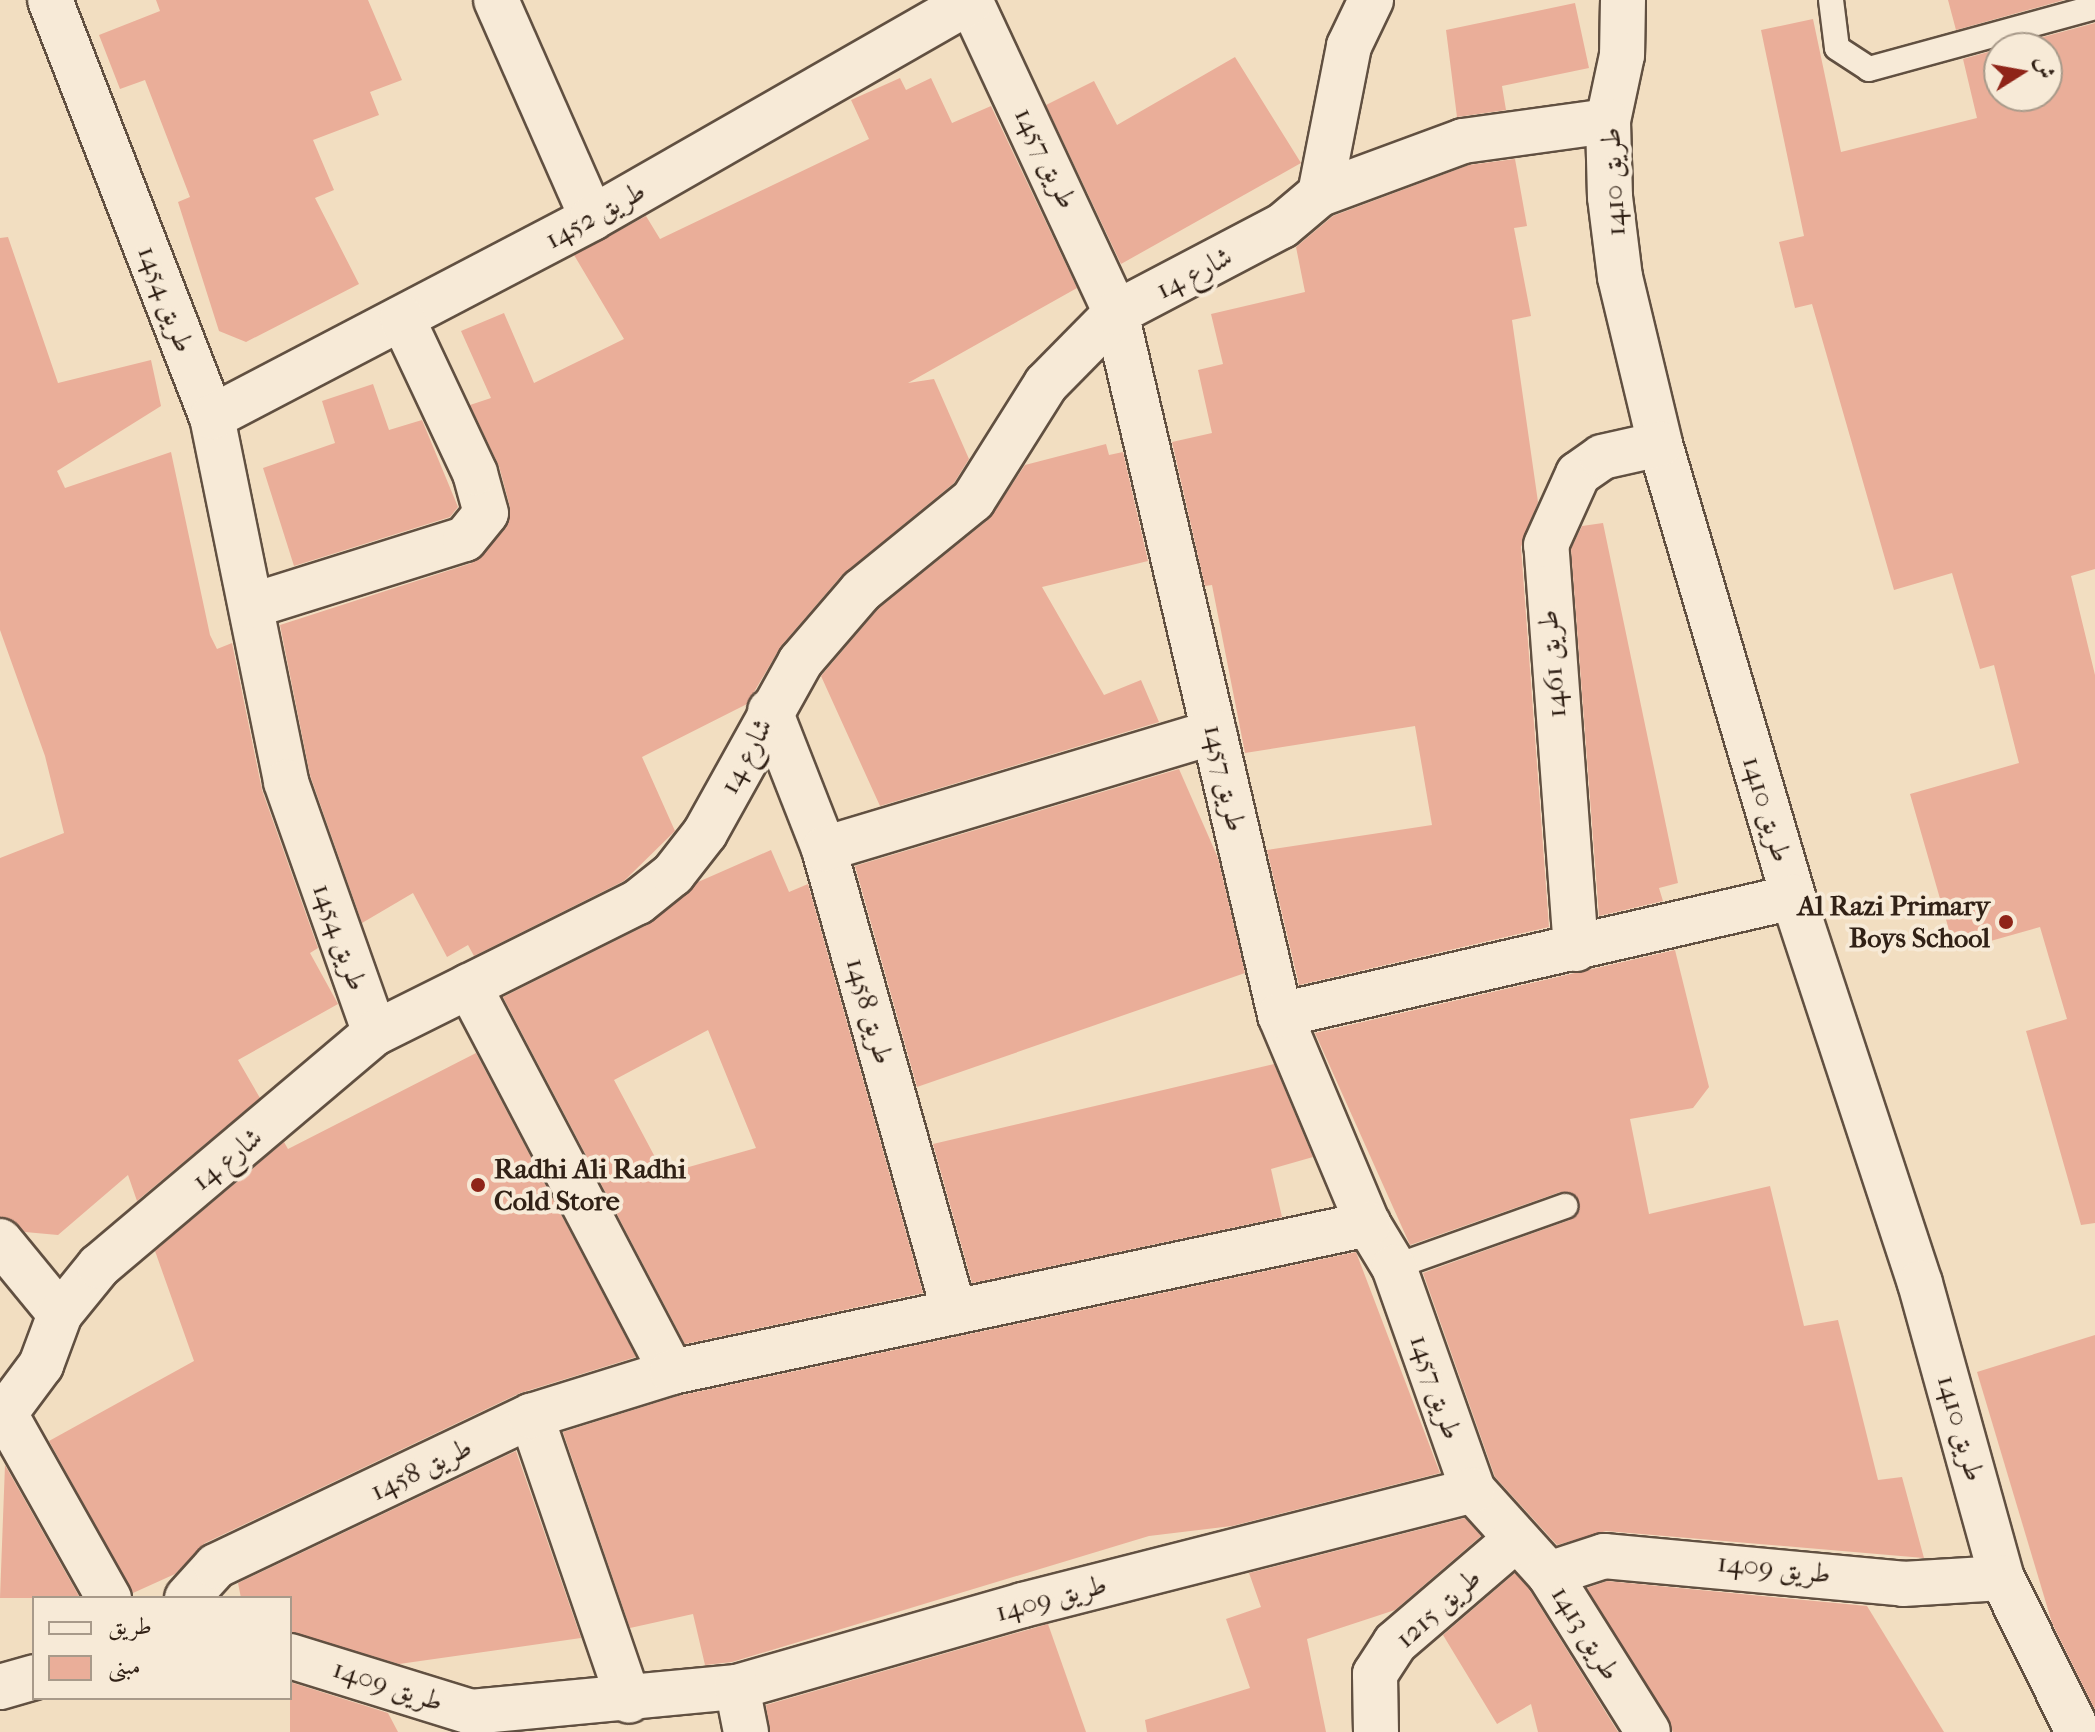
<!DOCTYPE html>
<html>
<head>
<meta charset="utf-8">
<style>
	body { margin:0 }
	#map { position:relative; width:2095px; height:1732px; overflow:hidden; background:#f2dec1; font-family:"IM FELL French Canon",Amiri,serif }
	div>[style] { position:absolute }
	.building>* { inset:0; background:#eaae99 }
	.roads { filter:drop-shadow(2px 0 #615041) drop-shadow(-2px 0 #615041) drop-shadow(0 2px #615041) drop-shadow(0 -2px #615041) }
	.lane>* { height:24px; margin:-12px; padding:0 12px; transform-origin:12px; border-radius:12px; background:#f7ead7 }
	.street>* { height:44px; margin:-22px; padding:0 22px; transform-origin:22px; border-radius:22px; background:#f7ead7 }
	.secondary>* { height:44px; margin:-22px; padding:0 22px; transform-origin:22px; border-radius:22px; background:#f7ead7 }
	.dots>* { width:22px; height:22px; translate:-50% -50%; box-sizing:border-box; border:4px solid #f7ead7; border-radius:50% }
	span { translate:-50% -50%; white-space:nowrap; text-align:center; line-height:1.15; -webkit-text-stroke:8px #f7ead7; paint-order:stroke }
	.street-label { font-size:28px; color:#312116 }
	.poi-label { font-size:28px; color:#312116; font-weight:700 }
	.right { translate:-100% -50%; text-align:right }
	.left { translate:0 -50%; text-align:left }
	.legend { position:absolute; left:32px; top:1596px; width:260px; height:104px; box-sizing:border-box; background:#f7ead7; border:2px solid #a89a8a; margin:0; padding:10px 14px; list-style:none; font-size:24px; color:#312116 }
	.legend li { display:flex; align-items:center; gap:16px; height:40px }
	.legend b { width:40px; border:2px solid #a89a8a }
	.north { position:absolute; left:1983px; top:32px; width:80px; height:80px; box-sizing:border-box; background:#f7ead7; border:2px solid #a89a8a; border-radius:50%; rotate:79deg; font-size:22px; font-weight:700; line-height:32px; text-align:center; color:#312116 }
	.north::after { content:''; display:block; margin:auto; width:28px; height:36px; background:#8f2418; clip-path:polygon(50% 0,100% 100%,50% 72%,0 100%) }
</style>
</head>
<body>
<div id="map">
	<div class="building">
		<i style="clip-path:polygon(156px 0,368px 0,402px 80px,370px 92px,379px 115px,313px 140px,334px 190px,315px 198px,359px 284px,246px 342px,219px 331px,178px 202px,190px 197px,145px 80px,120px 89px,99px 35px,160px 11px)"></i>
		<i style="clip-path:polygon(1948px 0,2064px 0,1956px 30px)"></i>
		<i style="clip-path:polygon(1575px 3px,1589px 68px,1502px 86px,1506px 110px,1457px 117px,1446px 30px)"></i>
		<i style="clip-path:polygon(1813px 19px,1841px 152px,1977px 118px,1963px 59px,1999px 49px,1999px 96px,2047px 96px,2047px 48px,2002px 48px,2095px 23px,2095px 569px,2071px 576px,2095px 675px,2095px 1223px,2081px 1225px,2026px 1031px,2067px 1019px,2040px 927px,1955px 951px,1910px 794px,2019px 763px,1994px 665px,1980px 669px,1952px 573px,1894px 590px,1812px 304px,1795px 308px,1779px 242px,1804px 236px,1761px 30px)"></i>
		<i style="clip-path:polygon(1235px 57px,1301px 163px,1121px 264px,1046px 105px,1094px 81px,1117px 125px)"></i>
		<i style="clip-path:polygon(900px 78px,906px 90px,931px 78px,952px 123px,991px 106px,1077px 288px,908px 383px,934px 379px,969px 459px,954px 483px,842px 575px,781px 646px,747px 704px,642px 757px,675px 831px,624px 881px,474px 956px,468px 945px,447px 957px,413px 893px,362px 923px,310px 775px,280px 625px,472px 563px,506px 528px,510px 507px,499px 466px,470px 405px,491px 398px,461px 331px,504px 313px,534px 383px,624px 339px,574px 255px,646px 216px,660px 239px,869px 139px,851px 100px)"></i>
		<i style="clip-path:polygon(1515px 159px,1527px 226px,1514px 228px,1531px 316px,1512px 320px,1538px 502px,1521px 547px,1549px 927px,1299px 985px,1267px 850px,1432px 825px,1415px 726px,1245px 753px,1212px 585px,1205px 586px,1172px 442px,1212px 433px,1198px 370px,1223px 364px,1211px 314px,1305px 292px,1296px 247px,1333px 216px,1469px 165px)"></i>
		<i style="clip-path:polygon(8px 237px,58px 383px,151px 360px,161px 406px,57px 471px,65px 488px,171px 452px,210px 635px,217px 649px,232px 643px,262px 790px,318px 948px,310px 953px,338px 1004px,238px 1060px,260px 1098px,137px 1201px,128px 1175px,58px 1235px,25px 1232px,0 1217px,0 858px,64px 833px,45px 756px,0 630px,0 238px)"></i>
		<i style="clip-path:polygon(373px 384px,389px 430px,422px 420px,458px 507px,450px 517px,294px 566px,263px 468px,335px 443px,322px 401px)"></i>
		<i style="clip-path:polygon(1106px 444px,1109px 455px,1123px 452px,1148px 561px,1042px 587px,1104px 695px,1141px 680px,1159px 722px,880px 806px,821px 676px,878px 609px,989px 519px,1025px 465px)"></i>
		<i style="clip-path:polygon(1603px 523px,1678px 883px,1659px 888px,1663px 901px,1599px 916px,1571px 549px,1582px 526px)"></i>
		<i style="clip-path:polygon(1179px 769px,1218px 858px,1245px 973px,917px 1087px,855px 866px)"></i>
		<i style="clip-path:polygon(evenodd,771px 850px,789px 892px,808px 884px,923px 1293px,685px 1344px,503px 997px,649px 924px,698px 882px,771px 850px,708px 1030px,756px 1148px,664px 1174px,614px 1080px,708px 1030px)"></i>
		<i style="clip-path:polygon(1675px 950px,1709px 1087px,1693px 1108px,1630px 1119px,1649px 1214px,1770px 1186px,1804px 1326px,1838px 1320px,1878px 1480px,1902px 1477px,1924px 1558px,1606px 1531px,1557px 1545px,1495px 1477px,1423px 1273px,1570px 1220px,1579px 1200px,1560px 1192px,1410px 1245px,1315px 1033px)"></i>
		<i style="clip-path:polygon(476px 1053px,636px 1357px,520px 1393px,205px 1543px,175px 1574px,133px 1593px,49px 1441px,194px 1361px,155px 1251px,284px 1142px,288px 1149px)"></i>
		<i style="clip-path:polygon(1274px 1064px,1313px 1157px,1271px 1169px,1282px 1217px,972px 1283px,933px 1144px)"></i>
		<i style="clip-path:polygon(1356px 1252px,1440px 1473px,1232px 1526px,1149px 1536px,732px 1662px,705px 1665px,693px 1614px,630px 1628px,563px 1432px,678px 1396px)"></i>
		<i style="clip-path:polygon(2095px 1335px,2095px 1710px,2052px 1623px,1977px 1372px)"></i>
		<i style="clip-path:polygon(516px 1451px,581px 1638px,399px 1664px,290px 1632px,290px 1598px,241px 1598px,238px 1583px)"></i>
		<i style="clip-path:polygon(5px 1465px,80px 1598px,0 1598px)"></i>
		<i style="clip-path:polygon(1465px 1518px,1481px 1536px,1395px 1610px,1307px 1639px,1326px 1732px,1147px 1732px,1145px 1720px,1250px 1688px,1226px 1619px,1261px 1607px,1249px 1573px)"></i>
		<i style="clip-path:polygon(1515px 1573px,1529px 1589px,1618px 1732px,1538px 1732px,1531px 1704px,1497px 1724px,1443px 1635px)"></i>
		<i style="clip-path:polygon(1607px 1581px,1867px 1606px,1944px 1732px,1673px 1732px,1587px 1588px)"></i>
		<i style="clip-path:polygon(1048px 1624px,1086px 1732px,770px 1732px,766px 1705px)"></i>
		<i style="clip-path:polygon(290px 1682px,388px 1713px,398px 1732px,290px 1732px)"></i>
	</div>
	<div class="roads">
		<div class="lane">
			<i style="left:1831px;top:0;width:48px;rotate:82.9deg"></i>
			<i style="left:1837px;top:48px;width:38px;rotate:33deg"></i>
			<i style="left:1869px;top:69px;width:234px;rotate:-15.3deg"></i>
			<i style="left:1394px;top:1267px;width:182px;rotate:-19.6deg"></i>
		</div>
		<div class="street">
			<i style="left:50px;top:0;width:447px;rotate:68.8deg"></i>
			<i style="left:212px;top:417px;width:372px;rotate:78.5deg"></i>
			<i style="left:286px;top:782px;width:266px;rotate:70.5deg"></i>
			<i style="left:496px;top:0;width:238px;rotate:66.2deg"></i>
			<i style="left:970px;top:0;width:345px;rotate:65deg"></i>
			<i style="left:1116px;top:313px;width:721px;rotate:76.85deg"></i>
			<i style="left:1280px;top:1015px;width:227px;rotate:67.2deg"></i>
			<i style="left:1368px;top:1224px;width:50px;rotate:58.8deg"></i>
			<i style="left:1394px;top:1267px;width:237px;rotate:70.5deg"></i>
			<i style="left:1473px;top:1490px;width:113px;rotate:47.9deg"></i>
			<i style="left:1549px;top:1574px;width:186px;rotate:57.9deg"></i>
			<i style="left:1623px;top:0;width:55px;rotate:91deg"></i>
			<i style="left:1622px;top:55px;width:67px;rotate:102deg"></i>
			<i style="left:1608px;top:121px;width:76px;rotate:88.5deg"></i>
			<i style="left:1610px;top:197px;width:81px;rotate:82.9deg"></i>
			<i style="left:1620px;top:277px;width:172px;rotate:76.5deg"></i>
			<i style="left:1660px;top:444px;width:472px;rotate:73.6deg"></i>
			<i style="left:1793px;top:897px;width:406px;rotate:71.8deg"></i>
			<i style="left:1920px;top:1283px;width:306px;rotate:74.5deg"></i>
			<i style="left:2002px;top:1578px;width:172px;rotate:63.7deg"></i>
			<i style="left:1320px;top:194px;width:153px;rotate:-20.3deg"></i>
			<i style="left:1463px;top:141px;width:146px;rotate:-7.9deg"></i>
			<i style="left:212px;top:417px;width:429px;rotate:-27.6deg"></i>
			<i style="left:592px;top:218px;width:437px;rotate:-29.8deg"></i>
			<i style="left:251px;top:606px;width:224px;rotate:-17.4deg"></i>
			<i style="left:465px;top:539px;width:33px;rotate:-51deg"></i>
			<i style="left:486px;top:513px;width:41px;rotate:-105.4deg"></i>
			<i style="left:475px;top:473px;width:171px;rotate:-115.2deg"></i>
			<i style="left:770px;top:711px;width:148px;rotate:68.6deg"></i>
			<i style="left:824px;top:849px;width:481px;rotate:74.3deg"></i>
			<i style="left:824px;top:849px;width:407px;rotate:-16.7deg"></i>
			<i style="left:1576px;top:949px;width:405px;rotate:-94.2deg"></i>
			<i style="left:1546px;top:545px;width:78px;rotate:-65.7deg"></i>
			<i style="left:1578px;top:474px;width:29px;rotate:-35deg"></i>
			<i style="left:1602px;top:457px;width:59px;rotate:-12.6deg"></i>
			<i style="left:469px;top:986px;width:436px;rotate:62.3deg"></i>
			<i style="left:1280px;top:1015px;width:526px;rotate:-12.95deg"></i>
			<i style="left:0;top:1241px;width:94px;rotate:50.6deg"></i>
			<i style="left:4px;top:1412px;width:214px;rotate:60.6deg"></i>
			<i style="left:531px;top:1416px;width:301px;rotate:71deg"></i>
			<i style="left:1549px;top:1574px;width:58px;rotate:-18.1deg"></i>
			<i style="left:1604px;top:1556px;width:300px;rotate:5.3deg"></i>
			<i style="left:1903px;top:1584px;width:99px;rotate:-3.5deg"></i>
			<i style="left:187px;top:1598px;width:43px;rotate:-47.8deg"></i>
			<i style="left:216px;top:1566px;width:349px;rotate:-25.5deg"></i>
			<i style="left:531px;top:1416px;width:148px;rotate:-17.3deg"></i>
			<i style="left:672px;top:1372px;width:712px;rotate:-12deg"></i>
			<i style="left:290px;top:1656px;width:189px;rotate:17.2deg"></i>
			<i style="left:471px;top:1712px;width:267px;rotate:-5.4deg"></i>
			<i style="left:737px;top:1687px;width:298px;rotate:-16deg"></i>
			<i style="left:1023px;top:1605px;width:464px;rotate:-14.3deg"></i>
			<i style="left:0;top:1687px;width:35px;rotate:-16deg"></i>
			<i style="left:737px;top:1687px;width:46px;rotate:78.7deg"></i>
			<i style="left:1376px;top:1732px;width:58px;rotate:-91deg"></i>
			<i style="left:1375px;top:1674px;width:37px;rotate:-57deg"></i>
			<i style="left:1395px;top:1643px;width:157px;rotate:-40.6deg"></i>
		</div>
		<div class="secondary">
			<i style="left:0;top:1420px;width:69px;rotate:-53.3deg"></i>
			<i style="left:41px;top:1365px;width:54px;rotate:-69.6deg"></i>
			<i style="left:60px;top:1314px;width:62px;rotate:-50.9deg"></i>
			<i style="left:99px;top:1266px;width:361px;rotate:-40.2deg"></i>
			<i style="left:375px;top:1033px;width:294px;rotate:-26.5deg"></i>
			<i style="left:638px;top:902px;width:45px;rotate:-38.7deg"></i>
			<i style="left:673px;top:874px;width:52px;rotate:-52deg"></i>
			<i style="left:705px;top:833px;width:196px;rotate:-60.9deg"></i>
			<i style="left:800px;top:662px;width:94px;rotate:-49.3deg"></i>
			<i style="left:861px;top:591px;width:144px;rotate:-39.1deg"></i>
			<i style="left:973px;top:500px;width:137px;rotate:-57.8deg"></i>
			<i style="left:1046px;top:384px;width:100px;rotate:-45.4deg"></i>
			<i style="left:1116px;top:313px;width:187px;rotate:-27.7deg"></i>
			<i style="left:1282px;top:226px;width:50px;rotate:-40.1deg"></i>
			<i style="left:1320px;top:194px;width:151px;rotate:-78.9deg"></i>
			<i style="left:1349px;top:46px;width:51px;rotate:-64.4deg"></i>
		</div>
	</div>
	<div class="dots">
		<i style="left:2006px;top:922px;background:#8f2418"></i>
		<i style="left:478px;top:1185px;background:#8f2418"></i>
	</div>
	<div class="street-label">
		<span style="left:1046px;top:158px;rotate:64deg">طريق 1457</span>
		<span style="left:1613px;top:182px;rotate:-93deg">طريق 1410</span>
		<span style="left:595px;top:215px;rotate:-29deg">طريق 1452</span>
		<span style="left:1194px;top:273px;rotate:-27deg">شارع 14</span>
		<span style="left:166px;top:299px;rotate:69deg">طريق 1454</span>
		<span style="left:1552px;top:664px;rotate:-95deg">طريق 1461</span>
		<span style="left:746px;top:756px;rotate:-62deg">شارع 14</span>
		<span style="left:1225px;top:778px;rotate:77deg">طريق 1457</span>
		<span style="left:1767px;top:809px;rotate:73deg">طريق 1410</span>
		<span style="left:340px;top:937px;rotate:70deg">طريق 1454</span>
		<span style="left:870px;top:1011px;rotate:74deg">طريق 1458</span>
		<span style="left:227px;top:1159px;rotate:-39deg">شارع 14</span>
		<span style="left:1436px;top:1387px;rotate:71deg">طريق 1457</span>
		<span style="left:1961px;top:1428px;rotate:74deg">طريق 1410</span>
		<span style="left:421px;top:1469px;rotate:-26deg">طريق 1458</span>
		<span style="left:1774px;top:1568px;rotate:6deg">طريق 1409</span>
		<span style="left:1051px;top:1598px;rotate:-15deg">طريق 1409</span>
		<span style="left:1438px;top:1608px;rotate:-42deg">طريق 1215</span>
		<span style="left:1586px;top:1633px;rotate:58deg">طريق 1413</span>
		<span style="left:388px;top:1685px;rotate:18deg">طريق 1409</span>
	</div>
	<div class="poi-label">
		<span class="right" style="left:1990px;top:922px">Al Razi Primary<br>Boys School</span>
		<span class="left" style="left:494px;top:1185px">Radhi Ali Radhi<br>Cold Store</span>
	</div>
	<ul class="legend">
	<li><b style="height:10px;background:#f7ead7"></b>طريق</li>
	<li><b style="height:22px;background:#eaae99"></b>مبنى</li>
	</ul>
	<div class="north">ش</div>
</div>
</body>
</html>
